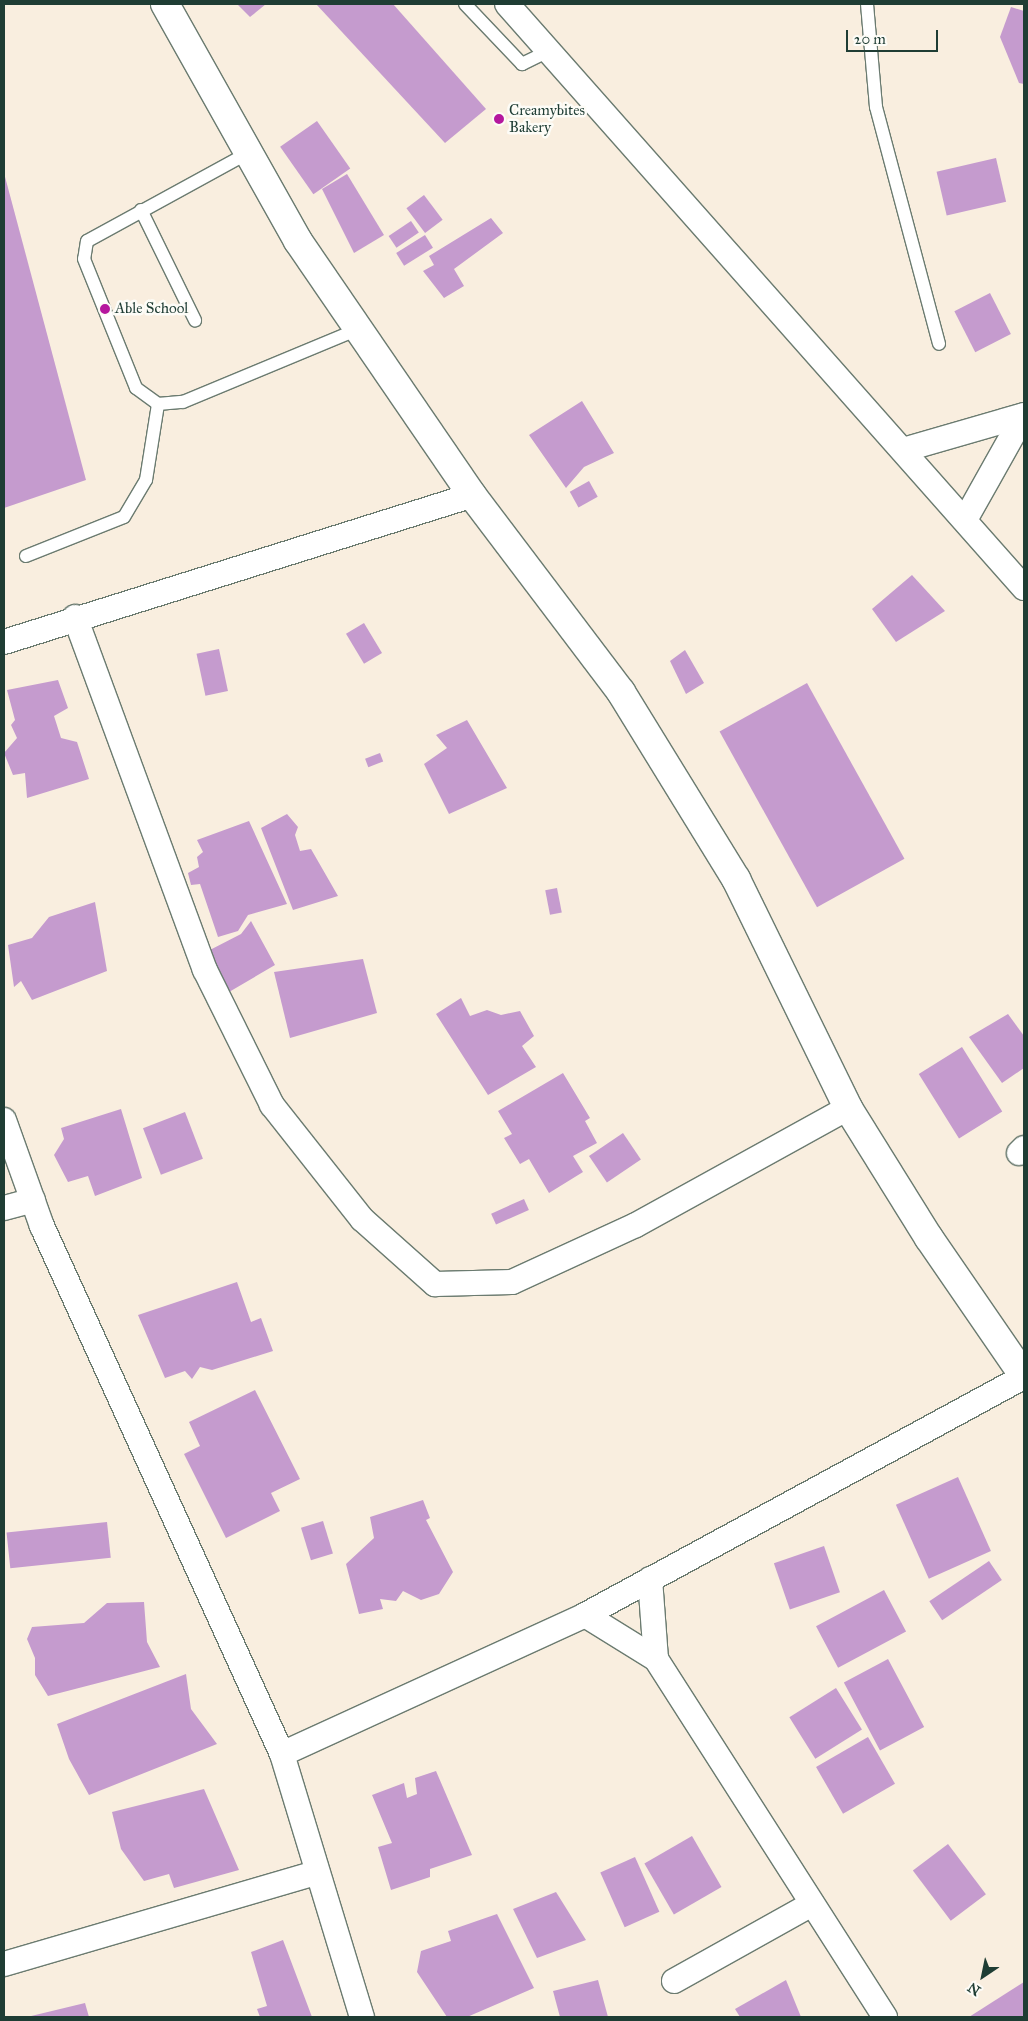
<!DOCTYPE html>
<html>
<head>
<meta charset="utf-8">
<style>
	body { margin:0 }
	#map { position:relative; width:1028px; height:2021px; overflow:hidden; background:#f9eedf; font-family:"IM FELL Great Primer",serif }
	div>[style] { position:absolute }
	.building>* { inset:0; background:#c59bce; transform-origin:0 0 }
	.roads { filter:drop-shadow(1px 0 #6b7b70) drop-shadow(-1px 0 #6b7b70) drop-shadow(0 1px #6b7b70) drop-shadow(0 -1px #6b7b70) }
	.lane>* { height:12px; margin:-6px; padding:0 6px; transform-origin:6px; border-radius:6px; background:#fff }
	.street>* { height:24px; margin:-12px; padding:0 12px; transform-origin:12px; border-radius:12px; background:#fff }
	.secondary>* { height:28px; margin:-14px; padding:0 14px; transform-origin:14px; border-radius:14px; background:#fff }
	.dots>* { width:14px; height:14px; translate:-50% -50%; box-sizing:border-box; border:2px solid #fdfcf7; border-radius:50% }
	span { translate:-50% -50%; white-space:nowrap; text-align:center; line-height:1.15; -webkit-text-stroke:5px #fdfcf7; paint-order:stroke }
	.poi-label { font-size:15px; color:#1f3d34 }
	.left { translate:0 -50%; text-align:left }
	.frame { position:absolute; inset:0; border:5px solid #1f3d34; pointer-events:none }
	.north { position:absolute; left:958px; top:1951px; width:50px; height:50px; -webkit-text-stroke:4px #fdfcf7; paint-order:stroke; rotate:214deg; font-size:14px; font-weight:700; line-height:20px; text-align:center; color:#1f3d34 }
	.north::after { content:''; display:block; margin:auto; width:18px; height:22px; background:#1f3d34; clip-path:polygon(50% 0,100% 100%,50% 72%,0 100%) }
	.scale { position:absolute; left:846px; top:30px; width:92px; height:22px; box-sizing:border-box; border:2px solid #1f3d34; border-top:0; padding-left:6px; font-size:15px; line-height:18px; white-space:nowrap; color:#1f3d34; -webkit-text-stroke:4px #fdfcf7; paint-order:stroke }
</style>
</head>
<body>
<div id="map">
	<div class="building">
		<i style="clip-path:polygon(237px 4px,266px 4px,250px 17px)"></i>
		<i style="clip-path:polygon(316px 4px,393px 4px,486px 109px,445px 143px)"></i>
		<i style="clip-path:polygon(1011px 7px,1024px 11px,1024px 84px,1019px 83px,1000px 37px)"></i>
		<i style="left:317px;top:121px;width:58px;height:45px;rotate:55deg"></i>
		<i style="left:996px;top:158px;width:45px;height:61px;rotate:77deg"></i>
		<i style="clip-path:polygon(4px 173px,86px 480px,4px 508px)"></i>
		<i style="clip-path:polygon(347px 174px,384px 235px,354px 253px,322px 189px)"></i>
		<i style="left:424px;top:195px;width:31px;height:22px;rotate:53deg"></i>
		<i style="clip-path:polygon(491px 218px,503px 233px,454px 269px,464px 286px,444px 298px,423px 271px,434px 265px,429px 256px)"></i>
		<i style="left:411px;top:221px;width:14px;height:27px;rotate:56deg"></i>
		<i style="left:425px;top:235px;width:15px;height:34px;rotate:58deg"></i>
		<i style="left:990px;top:293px;width:46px;height:40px;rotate:63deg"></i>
		<i style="clip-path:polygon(582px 401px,614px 453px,584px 467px,566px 488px,529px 435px)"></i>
		<i style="left:589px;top:481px;width:18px;height:22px;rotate:61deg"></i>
		<i style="clip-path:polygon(912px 575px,945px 611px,896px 642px,872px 609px)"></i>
		<i style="left:364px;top:623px;width:35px;height:21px;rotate:59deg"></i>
		<i style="left:219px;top:649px;width:43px;height:23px;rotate:78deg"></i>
		<i style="clip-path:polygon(685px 650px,704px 683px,686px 694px,670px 661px)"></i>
		<i style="clip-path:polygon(58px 680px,68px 708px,54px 716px,61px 738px,77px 742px,89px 779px,27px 798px,25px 773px,13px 775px,4px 753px,17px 738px,11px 725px,15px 720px,7px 690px)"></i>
		<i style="left:807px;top:683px;width:201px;height:100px;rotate:61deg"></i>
		<i style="clip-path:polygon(467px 720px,507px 788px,449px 814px,424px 764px,447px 748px,436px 735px)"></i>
		<i style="left:380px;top:753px;width:9px;height:16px;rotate:69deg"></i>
		<i style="clip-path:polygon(287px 814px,298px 827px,295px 835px,300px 851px,311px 849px,338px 896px,293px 910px,261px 828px)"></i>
		<i style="clip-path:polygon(249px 821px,287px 904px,248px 915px,238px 931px,218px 937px,200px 884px,191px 885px,188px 873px,199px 867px,197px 857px,203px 852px,197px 840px)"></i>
		<i style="left:557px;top:888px;width:25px;height:12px;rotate:79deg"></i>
		<i style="clip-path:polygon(95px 902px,107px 971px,32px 1000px,21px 981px,14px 987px,8px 945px,32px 938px,49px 917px)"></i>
		<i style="clip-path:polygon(251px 921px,275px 965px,229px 992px,206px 952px,241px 934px)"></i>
		<i style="clip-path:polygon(363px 959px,377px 1013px,290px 1038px,274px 972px)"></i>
		<i style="clip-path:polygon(461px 998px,470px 1016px,487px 1010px,501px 1015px,520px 1011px,534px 1036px,522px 1046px,536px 1067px,488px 1095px,436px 1014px)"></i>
		<i style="clip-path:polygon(1008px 1014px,1024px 1036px,1024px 1068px,1002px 1083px,969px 1037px)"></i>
		<i style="left:962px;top:1047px;width:76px;height:51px;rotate:58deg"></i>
		<i style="clip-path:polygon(563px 1073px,590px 1118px,585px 1121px,597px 1143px,573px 1156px,583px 1172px,549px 1193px,529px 1159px,520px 1164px,504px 1138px,512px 1134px,498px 1111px)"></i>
		<i style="clip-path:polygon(121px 1109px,142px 1178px,95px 1196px,88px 1176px,68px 1182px,54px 1155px,64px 1139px,61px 1128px)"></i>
		<i style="left:185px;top:1112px;width:50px;height:45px;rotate:69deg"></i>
		<i style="left:623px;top:1133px;width:32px;height:41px;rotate:56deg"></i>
		<i style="left:524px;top:1199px;width:12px;height:36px;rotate:66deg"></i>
		<i style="clip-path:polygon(237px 1282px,251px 1322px,261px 1318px,273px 1351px,212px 1370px,200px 1367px,192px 1379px,185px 1371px,165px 1378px,138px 1315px)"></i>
		<i style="clip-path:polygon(255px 1390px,300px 1479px,271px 1493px,280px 1511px,226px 1538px,184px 1454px,200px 1446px,189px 1422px)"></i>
		<i style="left:958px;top:1477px;width:81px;height:68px;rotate:66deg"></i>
		<i style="clip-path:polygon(423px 1500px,430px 1518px,426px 1520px,453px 1572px,439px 1594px,421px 1600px,403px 1591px,396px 1601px,380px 1599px,383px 1609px,359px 1614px,346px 1564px,374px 1538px,370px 1517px)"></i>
		<i style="left:323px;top:1521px;width:34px;height:23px;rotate:73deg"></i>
		<i style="left:107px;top:1522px;width:36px;height:101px;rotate:84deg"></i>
		<i style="left:824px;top:1546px;width:49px;height:53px;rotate:71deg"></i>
		<i style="left:989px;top:1561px;width:23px;height:72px;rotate:56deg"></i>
		<i style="left:884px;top:1590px;width:47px;height:77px;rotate:62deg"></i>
		<i style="clip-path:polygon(144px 1602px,147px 1642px,160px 1667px,48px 1696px,35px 1675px,35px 1658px,27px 1639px,32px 1627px,84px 1623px,107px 1603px)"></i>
		<i style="left:888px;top:1659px;width:77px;height:50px;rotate:62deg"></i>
		<i style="clip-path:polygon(186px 1674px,191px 1709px,217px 1744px,89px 1795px,69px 1759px,57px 1724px)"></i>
		<i style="left:836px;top:1688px;width:49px;height:55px;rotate:58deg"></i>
		<i style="left:868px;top:1737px;width:54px;height:60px;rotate:60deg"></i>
		<i style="clip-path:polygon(436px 1771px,472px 1855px,430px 1869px,430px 1877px,391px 1890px,378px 1847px,392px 1843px,372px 1795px,404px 1783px,407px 1798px,417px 1794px,415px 1778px)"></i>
		<i style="clip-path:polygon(204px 1789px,239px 1870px,174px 1888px,169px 1874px,144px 1881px,121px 1849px,112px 1812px)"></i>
		<i style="left:692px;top:1836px;width:59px;height:55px;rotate:60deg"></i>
		<i style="left:948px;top:1844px;width:63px;height:44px;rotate:53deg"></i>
		<i style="left:635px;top:1857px;width:60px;height:38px;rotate:66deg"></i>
		<i style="clip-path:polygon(556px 1892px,586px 1940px,537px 1958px,513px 1909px)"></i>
		<i style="clip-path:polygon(497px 1914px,534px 1988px,467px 2017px,447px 2017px,417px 1972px,421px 1951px,451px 1941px,448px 1931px)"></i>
		<i style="clip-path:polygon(283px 1940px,312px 2017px,260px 2017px,257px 2009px,267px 2006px,251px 1952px)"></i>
		<i style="clip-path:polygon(598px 1980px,608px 2017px,560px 2017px,553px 1991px)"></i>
		<i style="clip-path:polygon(786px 1980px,801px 2017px,740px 2017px,735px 2009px)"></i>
		<i style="clip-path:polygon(1024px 1982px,1024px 2017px,969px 2017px)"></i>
		<i style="clip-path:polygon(85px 2003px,89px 2017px,27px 2017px)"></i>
	</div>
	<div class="roads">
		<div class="lane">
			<i style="left:465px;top:4px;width:83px;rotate:46.5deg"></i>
			<i style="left:522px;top:64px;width:30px;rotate:-26deg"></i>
			<i style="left:867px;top:4px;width:103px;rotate:85deg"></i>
			<i style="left:876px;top:107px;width:245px;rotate:75.1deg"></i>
			<i style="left:248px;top:153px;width:183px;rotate:151.3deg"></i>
			<i style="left:87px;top:241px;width:18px;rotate:99deg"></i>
			<i style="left:84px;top:259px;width:139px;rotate:68deg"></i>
			<i style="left:136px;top:388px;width:27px;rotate:36deg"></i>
			<i style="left:158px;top:404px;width:25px;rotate:-5deg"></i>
			<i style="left:183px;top:402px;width:190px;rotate:-22.6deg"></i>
			<i style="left:141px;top:210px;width:123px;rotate:63.9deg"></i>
			<i style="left:26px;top:556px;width:105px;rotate:-21.7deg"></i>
			<i style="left:124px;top:517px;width:43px;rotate:-59.3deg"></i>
			<i style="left:146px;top:480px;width:77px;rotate:-81deg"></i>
		</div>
		<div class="street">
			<i style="left:507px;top:4px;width:780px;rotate:48.48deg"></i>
			<i style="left:903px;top:450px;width:126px;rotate:-16.1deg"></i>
			<i style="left:965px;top:520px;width:120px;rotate:-60.7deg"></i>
			<i style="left:75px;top:617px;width:376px;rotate:69.8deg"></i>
			<i style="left:205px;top:970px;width:151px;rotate:63.6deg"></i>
			<i style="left:272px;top:1105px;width:145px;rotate:51.7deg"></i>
			<i style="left:362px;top:1219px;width:98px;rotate:41.7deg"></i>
			<i style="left:435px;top:1284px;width:77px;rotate:-1.5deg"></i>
			<i style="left:512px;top:1282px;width:136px;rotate:-24.7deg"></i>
			<i style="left:636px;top:1225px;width:242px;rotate:-28.9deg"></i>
			<i style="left:4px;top:642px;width:491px;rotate:-17.4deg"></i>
			<i style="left:4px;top:1120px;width:113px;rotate:70.3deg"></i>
			<i style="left:42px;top:1226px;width:580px;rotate:65.56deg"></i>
			<i style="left:282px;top:1754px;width:275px;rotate:73.1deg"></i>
			<i style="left:1019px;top:1153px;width:7px;rotate:-45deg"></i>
			<i style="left:4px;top:1208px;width:30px;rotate:-15deg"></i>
			<i style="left:650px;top:1579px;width:80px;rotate:85.7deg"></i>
			<i style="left:585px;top:1615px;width:84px;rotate:31.8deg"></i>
			<i style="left:656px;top:1659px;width:425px;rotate:57.4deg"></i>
			<i style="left:282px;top:1754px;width:333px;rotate:-24.6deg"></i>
			<i style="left:585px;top:1615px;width:499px;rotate:-28.5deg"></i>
			<i style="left:4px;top:1964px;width:325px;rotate:-16.3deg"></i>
			<i style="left:674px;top:1981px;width:158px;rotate:-29.2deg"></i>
		</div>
		<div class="secondary">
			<i style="left:165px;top:4px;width:272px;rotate:60.7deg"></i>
			<i style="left:298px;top:241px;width:308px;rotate:55.6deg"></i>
			<i style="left:472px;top:495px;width:247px;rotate:52.9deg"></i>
			<i style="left:621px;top:692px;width:220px;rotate:58.4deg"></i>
			<i style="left:736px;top:879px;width:255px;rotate:63.9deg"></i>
			<i style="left:848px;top:1108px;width:153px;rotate:58.1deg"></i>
			<i style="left:929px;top:1238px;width:168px;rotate:55.5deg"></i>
		</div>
	</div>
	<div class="dots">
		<i style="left:499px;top:119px;background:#b5179e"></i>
		<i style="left:105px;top:309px;background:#b5179e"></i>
	</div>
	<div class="poi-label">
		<span class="left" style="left:509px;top:119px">Creamybites<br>Bakery</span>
		<span class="left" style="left:115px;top:309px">Able School</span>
	</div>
	<div class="frame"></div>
	<div class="north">N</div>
	<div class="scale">20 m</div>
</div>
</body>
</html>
